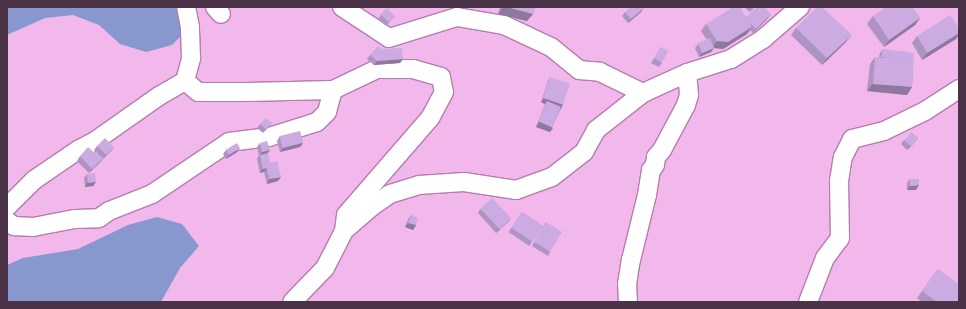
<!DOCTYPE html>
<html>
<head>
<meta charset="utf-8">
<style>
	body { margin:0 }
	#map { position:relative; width:966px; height:309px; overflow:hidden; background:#f2b7eb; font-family:Barlow,sans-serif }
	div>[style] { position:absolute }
	.forest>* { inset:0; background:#8798cf }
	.roads { filter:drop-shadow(1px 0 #b47dae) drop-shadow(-1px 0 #b47dae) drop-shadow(0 1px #b47dae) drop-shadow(0 -1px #b47dae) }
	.street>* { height:18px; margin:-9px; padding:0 9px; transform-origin:9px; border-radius:9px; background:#fff }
	.wall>* { inset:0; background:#af93c2; transform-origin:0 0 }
	.shaded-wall>* { inset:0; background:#8e789e }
	.building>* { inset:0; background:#cbabe2; transform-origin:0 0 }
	span { translate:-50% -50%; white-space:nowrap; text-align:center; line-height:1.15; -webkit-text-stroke:3px #f2b7eb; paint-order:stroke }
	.frame { position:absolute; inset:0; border:8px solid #4a3247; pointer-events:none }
</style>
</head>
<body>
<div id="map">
	<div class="forest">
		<i style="clip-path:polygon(7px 7px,179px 7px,190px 27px,172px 45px,146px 52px,120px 44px,99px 25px,73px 15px,45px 18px,7px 35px)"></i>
		<i style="clip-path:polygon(157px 217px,182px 224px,199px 246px,180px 268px,161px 302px,7px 302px,7px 265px,23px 258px,78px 249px,128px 225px)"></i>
	</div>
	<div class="roads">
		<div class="street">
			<i style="left:215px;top:7px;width:9px;rotate:49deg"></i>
			<i style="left:342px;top:7px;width:56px;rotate:33.4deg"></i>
			<i style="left:389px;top:38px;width:71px;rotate:-17.2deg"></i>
			<i style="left:457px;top:17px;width:48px;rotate:9.7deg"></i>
			<i style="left:504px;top:25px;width:52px;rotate:25.1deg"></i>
			<i style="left:551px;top:47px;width:36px;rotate:39deg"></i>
			<i style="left:579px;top:70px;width:21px;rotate:5deg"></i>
			<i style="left:600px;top:72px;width:48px;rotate:26deg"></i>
			<i style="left:185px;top:81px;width:17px;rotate:40deg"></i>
			<i style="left:198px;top:92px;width:49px"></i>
			<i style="left:247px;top:92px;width:86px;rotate:-1.3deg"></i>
			<i style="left:333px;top:90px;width:49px;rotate:-25.5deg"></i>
			<i style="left:377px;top:69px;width:36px"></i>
			<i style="left:413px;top:69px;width:29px;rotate:16deg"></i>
			<i style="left:441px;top:77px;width:15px;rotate:79deg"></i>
			<i style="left:444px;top:92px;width:30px;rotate:118deg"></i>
			<i style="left:430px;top:118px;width:128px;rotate:130.9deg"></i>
			<i style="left:346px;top:215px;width:16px;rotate:97deg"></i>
			<i style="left:344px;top:231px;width:42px;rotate:117.2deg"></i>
			<i style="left:325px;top:268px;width:47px;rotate:134.1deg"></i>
			<i style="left:7px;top:207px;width:38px;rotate:-45deg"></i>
			<i style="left:34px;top:180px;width:53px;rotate:-34.3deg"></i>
			<i style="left:78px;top:150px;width:19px;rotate:-28deg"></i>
			<i style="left:95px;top:141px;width:78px;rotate:-35.1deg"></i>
			<i style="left:159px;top:96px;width:30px;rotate:-30deg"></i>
			<i style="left:185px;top:81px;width:24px;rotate:-75deg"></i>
			<i style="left:191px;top:58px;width:31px;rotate:-92deg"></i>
			<i style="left:190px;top:27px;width:20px;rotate:-101deg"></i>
			<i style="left:7px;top:221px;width:9px;rotate:36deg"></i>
			<i style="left:14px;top:226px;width:19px;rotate:3deg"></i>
			<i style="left:33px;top:227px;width:43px;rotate:-10.8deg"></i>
			<i style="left:75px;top:219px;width:24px;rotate:-2deg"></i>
			<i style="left:99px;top:218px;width:12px;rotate:-35deg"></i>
			<i style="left:109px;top:211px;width:46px;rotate:-21.6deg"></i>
			<i style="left:152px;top:194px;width:93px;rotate:-34deg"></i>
			<i style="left:229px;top:142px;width:40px;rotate:-7.1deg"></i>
			<i style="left:269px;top:137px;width:50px;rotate:-17.4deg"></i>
			<i style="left:317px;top:122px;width:14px;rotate:-45deg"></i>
			<i style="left:327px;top:112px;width:23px;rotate:-75deg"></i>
			<i style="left:346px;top:229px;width:32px;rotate:-41deg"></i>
			<i style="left:370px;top:208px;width:24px;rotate:-35deg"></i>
			<i style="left:390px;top:194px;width:30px;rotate:-17deg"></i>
			<i style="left:419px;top:185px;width:45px;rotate:-3.8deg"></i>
			<i style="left:464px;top:182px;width:53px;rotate:8.7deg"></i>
			<i style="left:516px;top:190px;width:38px;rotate:-20deg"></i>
			<i style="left:552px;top:177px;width:41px;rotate:-38deg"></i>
			<i style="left:584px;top:152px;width:25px;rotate:-61deg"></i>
			<i style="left:596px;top:130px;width:60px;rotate:-38.2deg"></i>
			<i style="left:643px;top:93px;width:48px;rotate:-24.4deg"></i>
			<i style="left:687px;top:73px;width:46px;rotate:-17.7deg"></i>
			<i style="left:731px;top:59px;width:38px;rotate:-32deg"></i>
			<i style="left:763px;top:39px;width:49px;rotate:-40.9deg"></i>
			<i style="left:628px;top:302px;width:18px;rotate:-93deg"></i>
			<i style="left:627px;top:284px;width:24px;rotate:-81deg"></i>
			<i style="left:631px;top:260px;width:67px;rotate:-76.2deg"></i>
			<i style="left:647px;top:195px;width:25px;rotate:-81deg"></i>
			<i style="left:651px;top:170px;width:6px;rotate:-51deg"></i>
			<i style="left:655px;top:165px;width:8px;rotate:-83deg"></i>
			<i style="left:656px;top:157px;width:9px;rotate:-49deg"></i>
			<i style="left:662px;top:150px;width:51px;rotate:-61.9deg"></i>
			<i style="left:686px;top:105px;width:10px;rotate:-73deg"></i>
			<i style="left:689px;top:95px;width:22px;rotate:-95deg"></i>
			<i style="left:808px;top:302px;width:47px;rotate:-68.9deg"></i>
			<i style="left:825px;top:258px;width:25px;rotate:-53deg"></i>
			<i style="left:840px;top:238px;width:57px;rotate:-91deg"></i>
			<i style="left:839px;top:181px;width:24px;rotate:-81deg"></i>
			<i style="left:843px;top:157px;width:20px;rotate:-63deg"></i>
			<i style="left:852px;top:139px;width:33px;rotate:-14deg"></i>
			<i style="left:884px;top:131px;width:46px;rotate:-26deg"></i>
			<i style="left:925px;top:111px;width:40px;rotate:-32.9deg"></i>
		</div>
	</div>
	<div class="wall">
		<i style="clip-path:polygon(500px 7px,535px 7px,533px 14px,527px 21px,498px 14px)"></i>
		<i style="clip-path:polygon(744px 7px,755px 7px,750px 12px)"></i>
		<i style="clip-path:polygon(625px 12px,641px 12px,628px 23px,622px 16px)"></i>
		<i style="clip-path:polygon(381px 15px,395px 16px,386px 26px,378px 19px)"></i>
		<i style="clip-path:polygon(873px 16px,920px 18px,915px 25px,884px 47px,867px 24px)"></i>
		<i style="clip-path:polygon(746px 17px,768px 18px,753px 33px,750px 30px,747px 34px,723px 49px,714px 48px,711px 52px,699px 57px,695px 48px,698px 44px,707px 40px,701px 31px,706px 24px)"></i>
		<i style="clip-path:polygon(796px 28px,846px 42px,822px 65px,791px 35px)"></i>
		<i style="clip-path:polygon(917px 36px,956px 39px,922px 60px,912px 43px)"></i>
		<i style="clip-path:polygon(661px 47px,662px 63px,659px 67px,651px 63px)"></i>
		<i style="clip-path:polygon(382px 49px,403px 59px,400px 63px,374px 65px,367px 59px,370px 55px)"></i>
		<i style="clip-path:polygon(883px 49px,913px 60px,912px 87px,907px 95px,867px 91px,870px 64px,875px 57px,879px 57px,880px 53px)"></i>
		<i style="clip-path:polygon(550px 77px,563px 104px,561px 108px,550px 132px,536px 127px,545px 104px,541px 102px,548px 81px)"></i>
		<i style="clip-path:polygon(272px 123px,269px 127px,263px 133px,257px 128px,260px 124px)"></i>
		<i style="clip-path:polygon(280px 136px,303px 143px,300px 147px,280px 152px,277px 141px)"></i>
		<i style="clip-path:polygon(918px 137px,915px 142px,907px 150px,901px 144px,904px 140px)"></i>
		<i style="clip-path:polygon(260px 143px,270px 150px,267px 153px,270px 163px,281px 177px,278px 181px,267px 184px,264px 172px,260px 173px,257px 159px,259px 155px,257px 147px)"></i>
		<i style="clip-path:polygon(97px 146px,114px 147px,111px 151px,89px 173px,77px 161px,80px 156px,97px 155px,98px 154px,94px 150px)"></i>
		<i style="clip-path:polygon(226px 150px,237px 152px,226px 159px,223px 154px)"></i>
		<i style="clip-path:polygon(87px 174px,96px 182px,93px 186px,85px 187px,84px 178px)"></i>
		<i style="clip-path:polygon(910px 179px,916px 190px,907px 190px,907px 183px)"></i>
		<i style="clip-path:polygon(480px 209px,511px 218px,508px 222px,496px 233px,478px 213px)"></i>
		<i style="left:522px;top:212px;width:25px;height:24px;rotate:34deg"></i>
		<i style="clip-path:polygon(411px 215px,416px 225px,413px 230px,405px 227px,408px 219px)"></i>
		<i style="clip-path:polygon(546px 222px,550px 252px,548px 256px,532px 246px)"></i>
		<i style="clip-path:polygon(938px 269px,959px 302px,922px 302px,917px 298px)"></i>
	</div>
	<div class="shaded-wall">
		<i style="clip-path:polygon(503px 7px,507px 7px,533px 14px,527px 21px,498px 14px)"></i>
		<i style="clip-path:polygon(644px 8px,641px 12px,628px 23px,631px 19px)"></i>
		<i style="clip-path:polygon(771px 14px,768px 18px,753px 33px,756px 29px)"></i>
		<i style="clip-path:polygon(920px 18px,915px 25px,884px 47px,889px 40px)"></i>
		<i style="clip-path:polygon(752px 27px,747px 34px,723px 49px,714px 48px,711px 52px,699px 57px,702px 53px,712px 48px,717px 41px)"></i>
		<i style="clip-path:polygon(959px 33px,959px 35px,956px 39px,922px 60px,927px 53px)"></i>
		<i style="clip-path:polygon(852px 35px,846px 42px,822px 65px,827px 58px)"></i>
		<i style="clip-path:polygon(403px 59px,400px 63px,374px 65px,377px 61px)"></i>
		<i style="clip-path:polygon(872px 84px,912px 87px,907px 95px,867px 91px)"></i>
		<i style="clip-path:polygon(544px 98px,563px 104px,561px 109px,547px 101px,545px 104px,541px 102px)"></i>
		<i style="clip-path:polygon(539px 122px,553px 128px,550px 132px,536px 127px)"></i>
		<i style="clip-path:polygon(918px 137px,915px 142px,907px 150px,910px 146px)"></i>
		<i style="clip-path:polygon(303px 143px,300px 147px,280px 152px,283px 148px)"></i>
		<i style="clip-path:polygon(114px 147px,111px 151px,103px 159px,106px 155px)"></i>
		<i style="clip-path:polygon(240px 148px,237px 152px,226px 159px,229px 155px)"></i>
		<i style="clip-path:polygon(270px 150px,267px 154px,260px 156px,262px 152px)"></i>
		<i style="clip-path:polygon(103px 158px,100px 162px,89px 173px,92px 169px)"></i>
		<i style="clip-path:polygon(267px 168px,264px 172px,260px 173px,263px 169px)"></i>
		<i style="clip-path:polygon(281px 177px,278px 181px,267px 184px,269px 179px)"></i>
		<i style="clip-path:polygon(96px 182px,93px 186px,85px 187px,87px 183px)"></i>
		<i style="clip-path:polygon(919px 185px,916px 190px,907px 190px,910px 186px)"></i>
		<i style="clip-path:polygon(511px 218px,508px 222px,496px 233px,499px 229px)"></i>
		<i style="clip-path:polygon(408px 223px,416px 225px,413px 230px,405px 227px)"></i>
	</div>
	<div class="building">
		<i style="clip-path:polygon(507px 7px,535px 7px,533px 14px)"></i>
		<i style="clip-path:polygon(631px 7px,643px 7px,644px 8px,631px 19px,625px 12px)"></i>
		<i style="clip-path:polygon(733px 7px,740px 7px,752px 27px,728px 42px,717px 41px,706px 24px)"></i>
		<i style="clip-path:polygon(757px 7px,764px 7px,771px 14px,756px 29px,748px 21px,746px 17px)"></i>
		<i style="clip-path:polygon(817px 7px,822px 7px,852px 35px,827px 58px,796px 28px)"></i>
		<i style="clip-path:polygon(886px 7px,913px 7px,920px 18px,889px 40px,873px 16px)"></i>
		<i style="left:387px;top:8px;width:11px;height:9px;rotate:45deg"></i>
		<i style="clip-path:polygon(950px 15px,959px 28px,959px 33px,927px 53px,917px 36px)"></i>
		<i style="left:710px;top:38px;width:11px;height:13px;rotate:68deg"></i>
		<i style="clip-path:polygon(378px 46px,382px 49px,402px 48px,403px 59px,377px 61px,370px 55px)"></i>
		<i style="clip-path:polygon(661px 47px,668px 51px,662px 63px,654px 58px)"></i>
		<i style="clip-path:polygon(883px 49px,914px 53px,913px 60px,881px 57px)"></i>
		<i style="left:875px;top:57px;width:39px;height:27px;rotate:4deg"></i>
		<i style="left:550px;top:77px;width:21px;height:22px;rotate:19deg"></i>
		<i style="left:547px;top:101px;width:15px;height:22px;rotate:23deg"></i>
		<i style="clip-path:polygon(266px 118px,272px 123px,266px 129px,260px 124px)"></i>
		<i style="left:300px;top:131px;width:12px;height:21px;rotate:76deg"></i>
		<i style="left:911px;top:132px;width:9px;height:11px;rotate:36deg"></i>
		<i style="left:105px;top:138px;width:13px;height:11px;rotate:45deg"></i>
		<i style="clip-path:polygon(267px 141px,270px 150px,262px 152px,260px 143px)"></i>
		<i style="left:237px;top:143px;width:6px;height:13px;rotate:59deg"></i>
		<i style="clip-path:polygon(88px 147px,97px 155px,98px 154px,103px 158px,92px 169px,80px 156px)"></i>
		<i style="clip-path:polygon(268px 153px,270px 163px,277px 161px,281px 177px,269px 179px,267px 168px,263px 169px,260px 155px)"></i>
		<i style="left:95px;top:173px;width:9px;height:8px;rotate:84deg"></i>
		<i style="clip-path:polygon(910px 179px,919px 179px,919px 185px,910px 186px)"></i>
		<i style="left:492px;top:198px;width:28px;height:16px;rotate:46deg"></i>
		<i style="left:522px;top:212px;width:25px;height:19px;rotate:34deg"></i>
		<i style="clip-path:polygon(411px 215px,418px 218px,416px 225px,408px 223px)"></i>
		<i style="left:546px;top:222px;width:19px;height:23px;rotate:32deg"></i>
		<i style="clip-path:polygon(938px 269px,959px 284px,959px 302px,937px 302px,922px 291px)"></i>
	</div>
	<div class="frame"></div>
</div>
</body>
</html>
